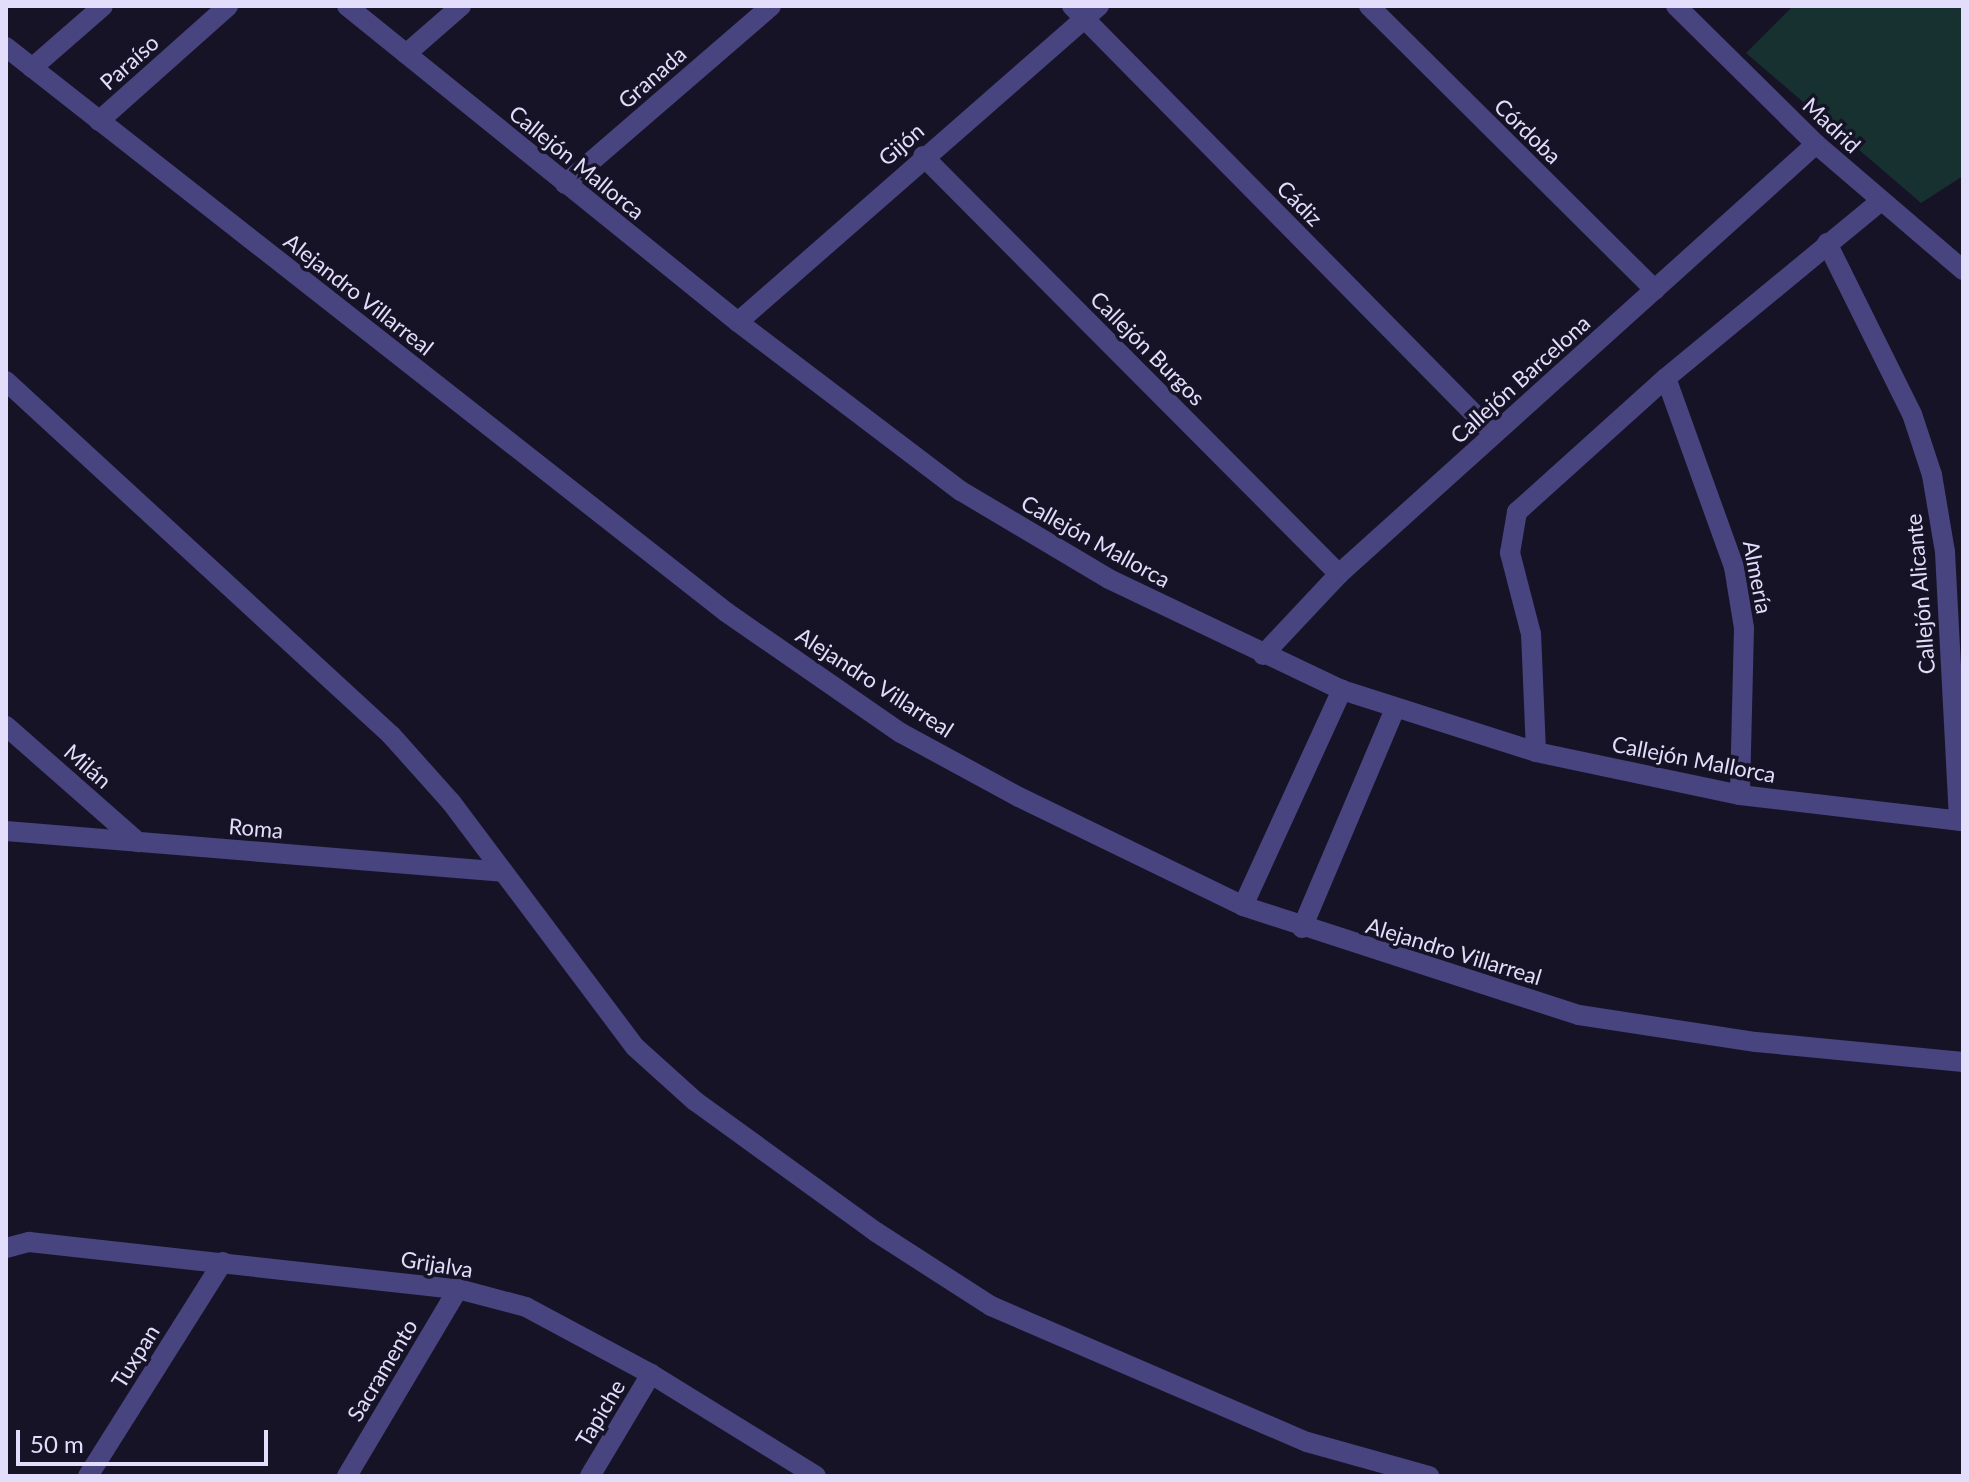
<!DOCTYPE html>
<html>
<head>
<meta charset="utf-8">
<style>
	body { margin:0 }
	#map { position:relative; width:1969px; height:1482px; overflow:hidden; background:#171326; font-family:Lato,sans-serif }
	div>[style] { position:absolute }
	.green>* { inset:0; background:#173030 }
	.street>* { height:20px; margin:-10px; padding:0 10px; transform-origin:10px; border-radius:10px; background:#484480 }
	span { translate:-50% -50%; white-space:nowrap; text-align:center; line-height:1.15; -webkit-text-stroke:7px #171326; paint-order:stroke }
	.street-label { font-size:22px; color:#e1ddfb }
	.frame { position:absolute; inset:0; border:8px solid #e1ddfb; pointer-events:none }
	.scale { position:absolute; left:16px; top:1430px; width:252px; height:36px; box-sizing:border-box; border:4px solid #e1ddfb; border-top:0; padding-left:10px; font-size:24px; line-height:28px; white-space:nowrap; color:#e1ddfb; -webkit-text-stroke:6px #171326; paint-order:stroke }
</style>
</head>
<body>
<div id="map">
	<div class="green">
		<i style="clip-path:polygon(1793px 6px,1963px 6px,1963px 176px,1921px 203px,1746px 53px)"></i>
	</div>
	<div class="street">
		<i style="left:347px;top:6px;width:503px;rotate:38.94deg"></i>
		<i style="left:738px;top:322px;width:280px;rotate:37.2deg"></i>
		<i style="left:961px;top:491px;width:172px;rotate:30.7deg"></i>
		<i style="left:1109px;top:579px;width:258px;rotate:25.5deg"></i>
		<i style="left:1342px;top:690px;width:204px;rotate:17.7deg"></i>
		<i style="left:1536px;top:752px;width:208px;rotate:11.9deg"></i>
		<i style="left:1740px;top:795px;width:225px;rotate:6.7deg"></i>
		<i style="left:1072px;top:6px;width:601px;rotate:45.4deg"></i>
		<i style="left:1369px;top:6px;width:403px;rotate:44.8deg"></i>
		<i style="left:1676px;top:6px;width:197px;rotate:44.6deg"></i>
		<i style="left:1816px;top:144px;width:194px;rotate:40.6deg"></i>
		<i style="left:6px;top:47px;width:915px;rotate:38.12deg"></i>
		<i style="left:726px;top:612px;width:213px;rotate:34.7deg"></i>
		<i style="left:901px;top:733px;width:134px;rotate:28.5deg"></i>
		<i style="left:1019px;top:797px;width:249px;rotate:25.9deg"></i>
		<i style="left:1243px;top:906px;width:353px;rotate:18deg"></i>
		<i style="left:1579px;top:1015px;width:179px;rotate:8.7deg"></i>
		<i style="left:1756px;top:1042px;width:208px;rotate:5.5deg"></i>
		<i style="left:406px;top:54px;width:73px;rotate:-41.1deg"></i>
		<i style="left:32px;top:68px;width:94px;rotate:-41.1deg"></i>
		<i style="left:99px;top:121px;width:173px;rotate:-41.7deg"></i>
		<i style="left:923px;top:156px;width:590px;rotate:45.14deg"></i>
		<i style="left:565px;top:184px;width:272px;rotate:-40.8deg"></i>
		<i style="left:1827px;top:243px;width:191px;rotate:63.6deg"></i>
		<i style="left:1912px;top:414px;width:64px;rotate:71.8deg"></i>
		<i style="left:1932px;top:475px;width:78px;rotate:80.4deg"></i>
		<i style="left:1945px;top:552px;width:269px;rotate:87deg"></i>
		<i style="left:738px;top:322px;width:480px;rotate:-41.2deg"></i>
		<i style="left:1666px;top:378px;width:201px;rotate:70.2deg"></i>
		<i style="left:1734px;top:567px;width:62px;rotate:80.7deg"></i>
		<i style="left:1744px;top:628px;width:167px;rotate:91.4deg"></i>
		<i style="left:6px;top:381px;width:523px;rotate:42.6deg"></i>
		<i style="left:391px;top:735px;width:90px;rotate:48.2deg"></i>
		<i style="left:451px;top:802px;width:306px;rotate:53.1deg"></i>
		<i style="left:635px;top:1047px;width:81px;rotate:42deg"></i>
		<i style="left:695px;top:1101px;width:223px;rotate:35.9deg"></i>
		<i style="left:876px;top:1232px;width:137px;rotate:32.8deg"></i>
		<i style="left:991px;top:1306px;width:344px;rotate:23.3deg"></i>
		<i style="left:1307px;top:1442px;width:127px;rotate:15.6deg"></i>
		<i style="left:1263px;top:655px;width:111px;rotate:-46.8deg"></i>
		<i style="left:1339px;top:574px;width:642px;rotate:-42.03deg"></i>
		<i style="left:6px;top:726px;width:176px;rotate:41.3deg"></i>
		<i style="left:1536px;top:752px;width:118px;rotate:-92.4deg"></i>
		<i style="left:1531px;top:634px;width:84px;rotate:-104.5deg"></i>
		<i style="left:1510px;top:553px;width:42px;rotate:-80.3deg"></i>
		<i style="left:1517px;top:512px;width:200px;rotate:-42deg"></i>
		<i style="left:1666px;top:378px;width:278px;rotate:-39.5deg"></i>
		<i style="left:6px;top:831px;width:498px;rotate:4.7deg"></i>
		<i style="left:1243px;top:906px;width:238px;rotate:-65.4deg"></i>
		<i style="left:1302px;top:928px;width:238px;rotate:-67deg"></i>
		<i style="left:6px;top:1248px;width:24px;rotate:-15deg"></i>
		<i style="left:29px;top:1242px;width:432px;rotate:6.3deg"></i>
		<i style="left:458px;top:1289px;width:70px;rotate:14.8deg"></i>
		<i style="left:526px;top:1307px;width:142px;rotate:28.2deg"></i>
		<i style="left:651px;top:1374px;width:194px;rotate:31.7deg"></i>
		<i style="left:88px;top:1476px;width:253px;rotate:-57.8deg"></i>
		<i style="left:347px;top:1476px;width:217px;rotate:-59.3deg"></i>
		<i style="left:590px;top:1476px;width:119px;rotate:-59.1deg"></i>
	</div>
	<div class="street-label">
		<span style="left:129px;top:62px;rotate:-42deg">Paraíso</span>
		<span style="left:652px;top:77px;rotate:-41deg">Granada</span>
		<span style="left:1832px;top:125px;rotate:43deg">Madrid</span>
		<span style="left:1528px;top:131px;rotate:44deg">Córdoba</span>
		<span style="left:901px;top:144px;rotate:-41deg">Gijón</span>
		<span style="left:577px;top:162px;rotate:39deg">Callejón Mallorca</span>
		<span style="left:1300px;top:203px;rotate:45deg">Cádiz</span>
		<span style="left:359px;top:294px;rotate:38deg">Alejandro Villarreal</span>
		<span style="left:1148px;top:348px;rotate:45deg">Callejón Burgos</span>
		<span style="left:1520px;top:379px;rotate:-42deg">Callejón Barcelona</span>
		<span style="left:1096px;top:541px;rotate:29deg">Callejón Mallorca</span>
		<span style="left:1758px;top:577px;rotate:79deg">Almería</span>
		<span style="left:1920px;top:594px;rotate:-95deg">Callejón Alicante</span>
		<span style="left:875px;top:682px;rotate:33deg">Alejandro Villarreal</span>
		<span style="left:1694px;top:759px;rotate:11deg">Callejón Mallorca</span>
		<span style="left:88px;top:766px;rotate:41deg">Milán</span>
		<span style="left:256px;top:828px;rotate:5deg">Roma</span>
		<span style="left:1454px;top:951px;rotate:17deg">Alejandro Villarreal</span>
		<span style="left:437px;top:1264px;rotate:9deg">Grijalva</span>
		<span style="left:135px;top:1356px;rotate:-58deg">Tuxpan</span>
		<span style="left:382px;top:1370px;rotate:-59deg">Sacramento</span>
		<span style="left:600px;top:1413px;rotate:-59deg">Tapiche</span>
	</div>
	<div class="frame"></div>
	<div class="scale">50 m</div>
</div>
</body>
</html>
